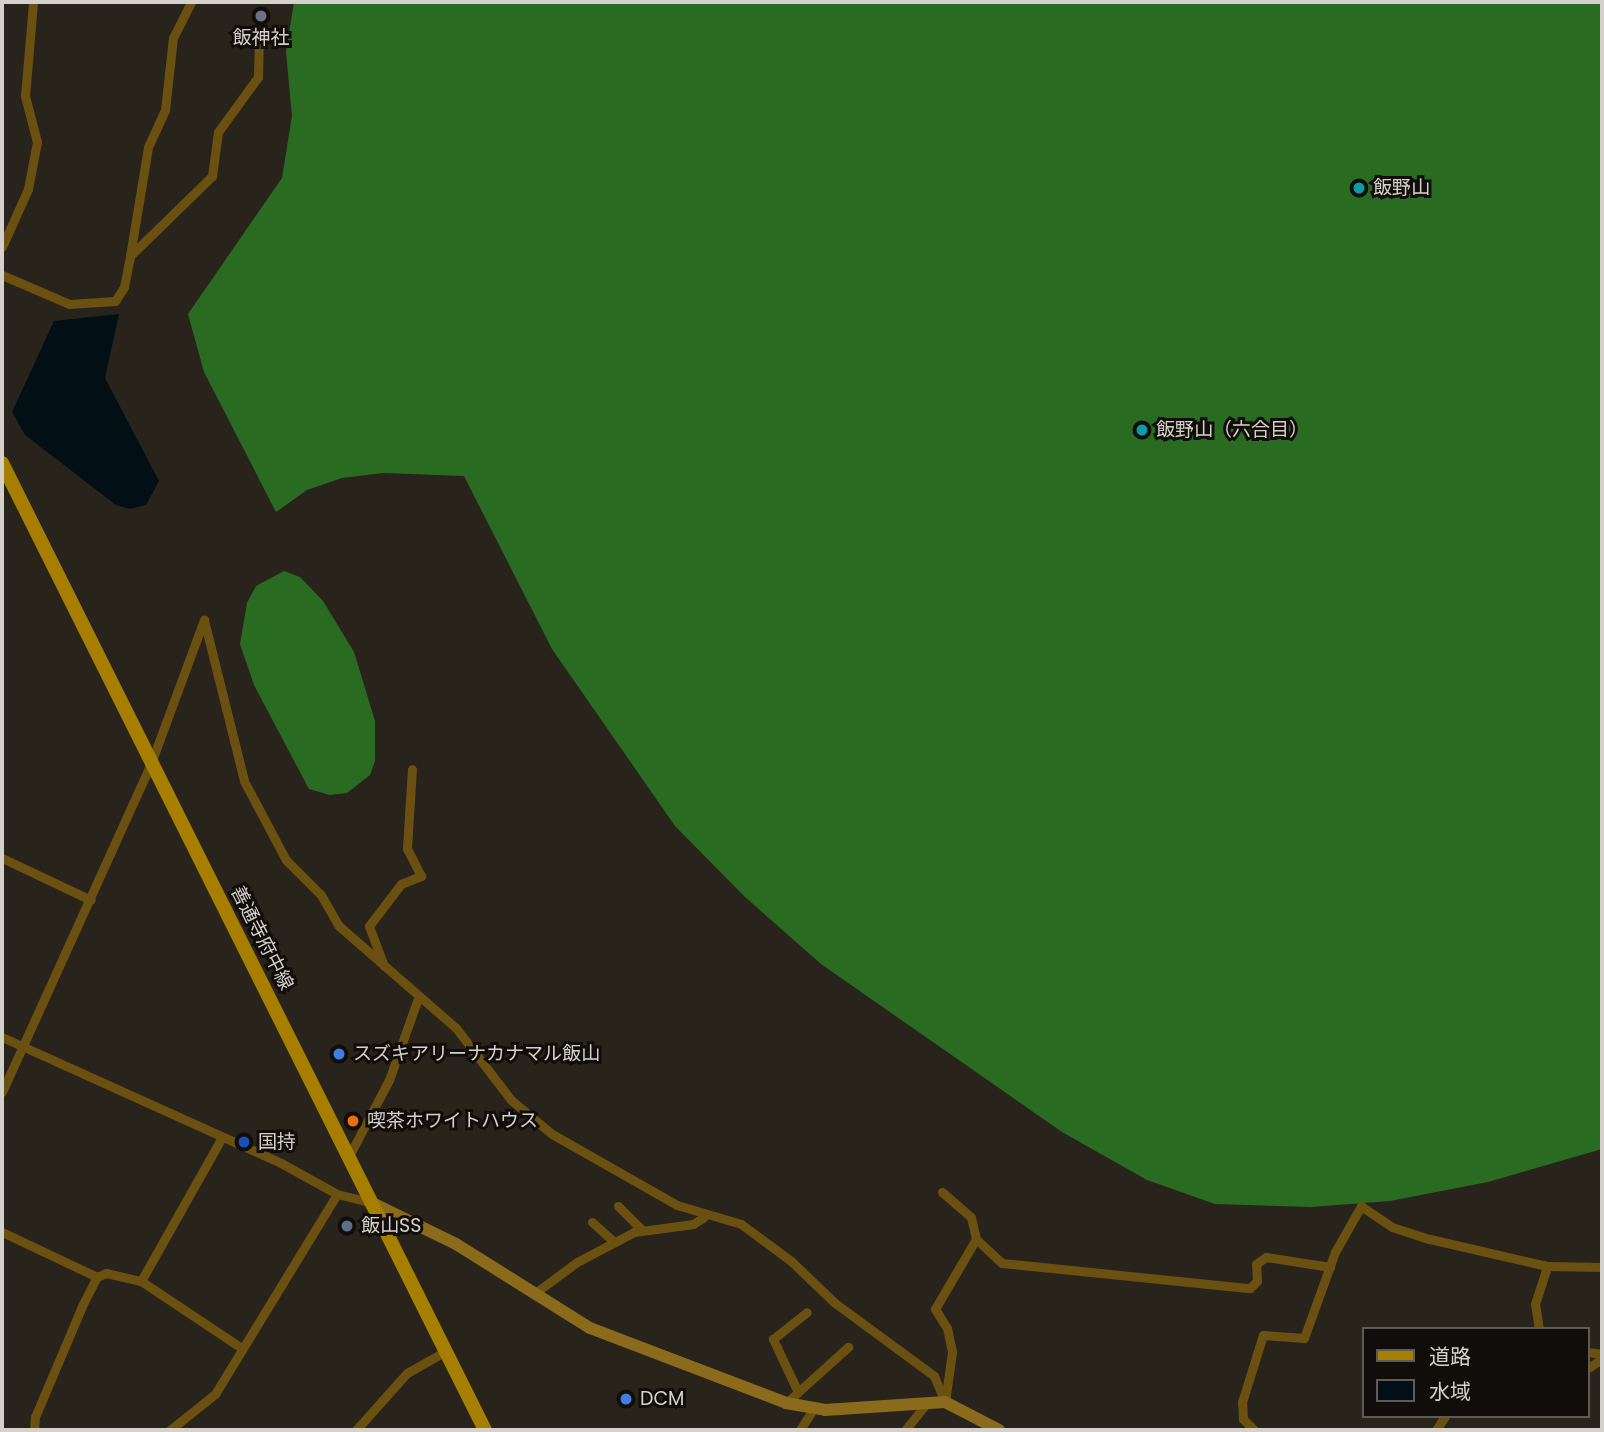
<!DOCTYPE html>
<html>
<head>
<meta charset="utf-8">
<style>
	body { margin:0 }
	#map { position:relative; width:1604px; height:1432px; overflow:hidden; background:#29241b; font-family:Poppins,"Noto Sans JP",sans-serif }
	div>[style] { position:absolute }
	.forest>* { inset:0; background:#2a6b22 }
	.water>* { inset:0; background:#020f14 }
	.street>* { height:9px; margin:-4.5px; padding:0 4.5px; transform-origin:4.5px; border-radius:4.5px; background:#6a5112 }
	.secondary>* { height:12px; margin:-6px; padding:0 6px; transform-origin:6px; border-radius:6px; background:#8a6b1b }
	.primary>* { height:14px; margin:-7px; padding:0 7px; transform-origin:7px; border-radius:7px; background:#a67e00 }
	.dots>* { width:19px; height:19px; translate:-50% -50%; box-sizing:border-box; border:4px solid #100d0a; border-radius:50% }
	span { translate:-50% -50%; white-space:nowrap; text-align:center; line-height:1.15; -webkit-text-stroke:6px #100d0a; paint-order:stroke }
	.poi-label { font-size:19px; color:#d4d1cb }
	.left { translate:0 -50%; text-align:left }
	.street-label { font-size:19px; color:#d4d1cb }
	.frame { position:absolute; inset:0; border:4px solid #d4d1cb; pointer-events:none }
	.legend { position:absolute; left:1362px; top:1327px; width:228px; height:91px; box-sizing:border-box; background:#100d0a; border:2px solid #5e5b57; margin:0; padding:9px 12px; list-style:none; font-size:21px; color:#d4d1cb }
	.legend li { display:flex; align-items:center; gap:14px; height:35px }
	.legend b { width:35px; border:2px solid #5e5b57 }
</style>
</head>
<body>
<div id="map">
	<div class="forest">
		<i style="clip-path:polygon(294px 2px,1602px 2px,1602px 1149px,1488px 1182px,1390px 1201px,1311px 1207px,1215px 1204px,1147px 1180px,1062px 1132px,821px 964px,744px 896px,675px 826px,552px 649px,464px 476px,383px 473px,342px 478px,307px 490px,276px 512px,204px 372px,188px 314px,282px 178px,292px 116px,286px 52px)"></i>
		<i style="clip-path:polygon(284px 571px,300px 577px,323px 601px,354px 652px,375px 721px,375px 761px,370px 775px,347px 793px,330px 795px,309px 789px,254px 685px,240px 644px,247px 603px,256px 586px)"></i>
	</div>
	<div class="water">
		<i style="clip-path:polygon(119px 314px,105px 378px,159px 481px,146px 505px,130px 509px,116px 505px,25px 435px,12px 412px,54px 321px)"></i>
	</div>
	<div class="street">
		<i style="left:2px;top:247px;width:64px;rotate:-65.9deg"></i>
		<i style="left:28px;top:189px;width:48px;rotate:-79.2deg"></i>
		<i style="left:37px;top:142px;width:48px;rotate:-104.6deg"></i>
		<i style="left:25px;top:96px;width:94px;rotate:-85.1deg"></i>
		<i style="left:130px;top:256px;width:115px;rotate:-44.3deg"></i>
		<i style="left:212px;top:176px;width:44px;rotate:-82.2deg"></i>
		<i style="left:218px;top:132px;width:68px;rotate:-54deg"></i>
		<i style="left:258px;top:77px;width:41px;rotate:-88.6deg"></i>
		<i style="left:2px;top:275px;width:73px;rotate:23.4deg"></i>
		<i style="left:69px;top:304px;width:46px;rotate:-3.7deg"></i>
		<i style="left:115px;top:301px;width:17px;rotate:-57deg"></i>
		<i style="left:124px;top:287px;width:32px;rotate:-79deg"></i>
		<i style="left:130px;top:256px;width:110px;rotate:-80.6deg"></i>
		<i style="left:148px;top:147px;width:41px;rotate:-65.3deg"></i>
		<i style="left:165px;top:110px;width:72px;rotate:-83.7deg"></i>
		<i style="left:173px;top:38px;width:40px;rotate:-63.4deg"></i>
		<i style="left:2px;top:858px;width:98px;rotate:25.3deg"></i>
		<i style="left:384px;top:966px;width:43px;rotate:-110.6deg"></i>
		<i style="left:369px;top:926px;width:53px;rotate:-52.7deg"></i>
		<i style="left:401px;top:884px;width:22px;rotate:-22deg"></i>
		<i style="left:421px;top:876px;width:31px;rotate:-117deg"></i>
		<i style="left:407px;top:848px;width:79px;rotate:-86.4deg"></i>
		<i style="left:2px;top:1037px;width:306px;rotate:24.3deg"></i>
		<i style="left:281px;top:1163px;width:64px;rotate:29deg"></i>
		<i style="left:337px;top:1194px;width:34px;rotate:14deg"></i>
		<i style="left:2px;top:1092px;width:361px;rotate:-65.6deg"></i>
		<i style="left:151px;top:763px;width:153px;rotate:-69.7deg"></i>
		<i style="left:204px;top:620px;width:166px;rotate:76deg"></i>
		<i style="left:244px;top:781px;width:89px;rotate:62deg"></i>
		<i style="left:286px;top:860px;width:49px;rotate:45deg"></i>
		<i style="left:321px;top:895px;width:36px;rotate:60deg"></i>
		<i style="left:339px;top:926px;width:155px;rotate:41.1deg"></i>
		<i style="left:456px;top:1028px;width:91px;rotate:52.6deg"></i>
		<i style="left:511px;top:1100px;width:53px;rotate:39.7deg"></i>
		<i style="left:552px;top:1134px;width:144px;rotate:29.6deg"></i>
		<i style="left:677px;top:1205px;width:67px;rotate:16.5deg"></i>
		<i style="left:741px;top:1224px;width:62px;rotate:36.5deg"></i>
		<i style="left:791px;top:1261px;width:61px;rotate:43.7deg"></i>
		<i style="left:835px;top:1303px;width:123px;rotate:36.4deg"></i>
		<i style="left:934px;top:1376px;width:28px;rotate:67deg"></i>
		<i style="left:348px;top:1158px;width:88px;rotate:-62.3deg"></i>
		<i style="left:389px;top:1080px;width:87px;rotate:-70.5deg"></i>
		<i style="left:942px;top:1192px;width:38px;rotate:41deg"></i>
		<i style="left:971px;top:1217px;width:23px;rotate:77deg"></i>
		<i style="left:976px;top:1239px;width:81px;rotate:120.4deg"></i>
		<i style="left:935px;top:1309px;width:22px;rotate:58deg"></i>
		<i style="left:947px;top:1328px;width:25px;rotate:78deg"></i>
		<i style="left:952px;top:1352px;width:50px;rotate:98deg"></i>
		<i style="left:618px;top:1206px;width:35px;rotate:45deg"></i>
		<i style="left:592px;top:1222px;width:30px;rotate:42deg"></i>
		<i style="left:2px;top:1232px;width:105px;rotate:25.3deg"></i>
		<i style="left:976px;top:1239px;width:35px;rotate:43deg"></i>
		<i style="left:1002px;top:1263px;width:249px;rotate:5.8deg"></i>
		<i style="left:1250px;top:1288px;width:10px;rotate:-45deg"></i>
		<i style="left:1257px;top:1281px;width:17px;rotate:-93deg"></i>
		<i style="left:1256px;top:1264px;width:12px;rotate:-35deg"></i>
		<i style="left:1266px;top:1257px;width:65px;rotate:8.9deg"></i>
		<i style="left:141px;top:1281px;width:163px;rotate:-60.6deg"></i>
		<i style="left:535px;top:1293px;width:52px;rotate:-36.4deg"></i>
		<i style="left:577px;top:1262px;width:64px;rotate:-27.8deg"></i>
		<i style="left:634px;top:1232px;width:60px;rotate:-7.7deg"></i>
		<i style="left:693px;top:1224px;width:13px;rotate:-32deg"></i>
		<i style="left:1539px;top:1329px;width:25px;rotate:-99deg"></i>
		<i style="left:1535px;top:1304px;width:40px;rotate:-72deg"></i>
		<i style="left:1588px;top:1352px;width:14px;rotate:8deg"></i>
		<i style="left:1588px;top:1368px;width:17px;rotate:-33deg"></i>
		<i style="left:798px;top:1392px;width:59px;rotate:-115.3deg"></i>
		<i style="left:773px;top:1339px;width:43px;rotate:-38.5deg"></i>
		<i style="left:786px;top:1403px;width:84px;rotate:-42.1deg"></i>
		<i style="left:34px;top:1430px;width:13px;rotate:-86deg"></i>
		<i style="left:35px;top:1417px;width:123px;rotate:-67deg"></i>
		<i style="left:83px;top:1304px;width:30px;rotate:-63deg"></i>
		<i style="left:97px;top:1277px;width:10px;rotate:-24deg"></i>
		<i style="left:106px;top:1273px;width:36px;rotate:13deg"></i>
		<i style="left:141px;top:1281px;width:119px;rotate:33.7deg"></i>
		<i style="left:170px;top:1430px;width:58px;rotate:-38.7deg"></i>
		<i style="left:215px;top:1394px;width:234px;rotate:-58.6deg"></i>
		<i style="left:356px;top:1430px;width:76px;rotate:-48.2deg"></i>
		<i style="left:407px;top:1373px;width:45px;rotate:-29.4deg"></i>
		<i style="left:800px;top:1430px;width:25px;rotate:-58deg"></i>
		<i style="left:905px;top:1430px;width:36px;rotate:-51deg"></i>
		<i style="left:1254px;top:1430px;width:16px;rotate:-135deg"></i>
		<i style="left:1243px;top:1419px;width:17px;rotate:-93deg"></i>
		<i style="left:1242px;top:1402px;width:70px;rotate:-72.6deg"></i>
		<i style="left:1263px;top:1335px;width:41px;rotate:4.2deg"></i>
		<i style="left:1304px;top:1338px;width:91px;rotate:-70.2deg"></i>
		<i style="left:1335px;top:1252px;width:53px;rotate:-60.5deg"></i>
		<i style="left:1361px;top:1206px;width:37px;rotate:34deg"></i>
		<i style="left:1392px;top:1227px;width:40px;rotate:18deg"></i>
		<i style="left:1430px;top:1239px;width:120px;rotate:13deg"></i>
		<i style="left:1547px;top:1266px;width:55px;rotate:1deg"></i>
		<i style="left:1436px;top:1430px;width:17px;rotate:-57deg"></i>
	</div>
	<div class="secondary">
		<i style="left:370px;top:1202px;width:96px;rotate:26deg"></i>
		<i style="left:456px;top:1244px;width:158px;rotate:32.1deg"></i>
		<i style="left:590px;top:1328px;width:210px;rotate:20.9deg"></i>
		<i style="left:786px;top:1403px;width:40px;rotate:10deg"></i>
		<i style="left:825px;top:1410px;width:120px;rotate:-3.8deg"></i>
		<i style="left:945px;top:1402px;width:61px;rotate:27.4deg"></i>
	</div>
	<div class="primary">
		<i style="left:2px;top:463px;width:1081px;rotate:63.46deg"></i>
	</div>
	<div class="dots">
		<i style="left:261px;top:16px;background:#6b7280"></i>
		<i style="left:1359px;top:188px;background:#0f9aa8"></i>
		<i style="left:1142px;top:430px;background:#0f9aa8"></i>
		<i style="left:339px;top:1054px;background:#3f7fe0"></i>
		<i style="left:353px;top:1121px;background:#e8710a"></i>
		<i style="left:244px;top:1142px;background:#1a4fb4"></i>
		<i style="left:347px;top:1226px;background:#5c6f8a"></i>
		<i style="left:626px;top:1399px;background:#3f7fe0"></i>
	</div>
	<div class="poi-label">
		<span style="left:261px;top:38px">飯神社</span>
		<span class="left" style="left:1373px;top:188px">飯野山</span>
		<span class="left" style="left:1156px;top:430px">飯野山（六合目）</span>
		<span class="left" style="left:353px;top:1054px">スズキアリーナカナマル飯山</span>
		<span class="left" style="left:367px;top:1121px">喫茶ホワイトハウス</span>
		<span class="left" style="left:258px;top:1142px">国持</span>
		<span class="left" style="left:361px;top:1226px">飯山SS</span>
		<span class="left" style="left:640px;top:1399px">DCM</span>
	</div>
	<div class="street-label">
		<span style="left:262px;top:938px;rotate:63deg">善通寺府中線</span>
	</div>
	<div class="frame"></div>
	<ul class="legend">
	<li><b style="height:9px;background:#a67e00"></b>道路</li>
	<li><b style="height:19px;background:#020f14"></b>水域</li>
	</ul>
</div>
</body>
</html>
